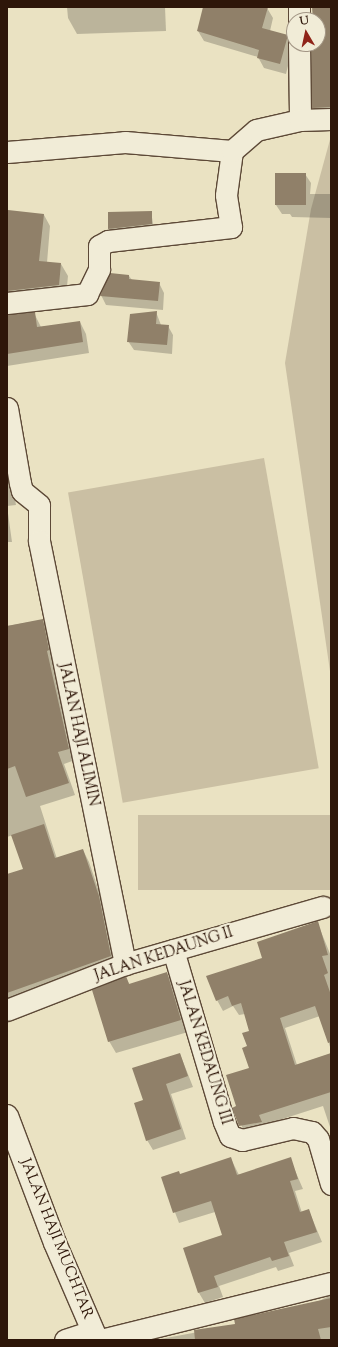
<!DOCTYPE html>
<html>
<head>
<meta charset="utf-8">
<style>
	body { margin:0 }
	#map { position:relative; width:338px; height:1347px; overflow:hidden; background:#eae2c2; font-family:"Sorts Mill Goudy",serif }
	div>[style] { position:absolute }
	.green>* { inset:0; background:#cabfa3; transform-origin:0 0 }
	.shadow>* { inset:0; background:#0003 }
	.building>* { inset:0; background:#908069; transform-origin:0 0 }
	.roads { filter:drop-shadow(1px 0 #5d4937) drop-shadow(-1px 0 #5d4937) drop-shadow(0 1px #5d4937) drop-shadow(0 -1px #5d4937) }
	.street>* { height:21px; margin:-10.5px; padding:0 10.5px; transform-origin:10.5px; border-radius:10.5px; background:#f1ecd7 }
	.secondary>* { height:22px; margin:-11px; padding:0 11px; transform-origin:11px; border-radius:11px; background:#f1ecd7 }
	span { translate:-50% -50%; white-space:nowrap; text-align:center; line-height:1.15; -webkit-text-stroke:4px #f1ecd7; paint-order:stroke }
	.street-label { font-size:15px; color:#2e1609 }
	.frame { position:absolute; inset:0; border:8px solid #2e1609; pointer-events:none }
	.north { position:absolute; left:286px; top:12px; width:40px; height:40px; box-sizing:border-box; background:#f1ecd7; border:1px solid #a39685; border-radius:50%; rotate:351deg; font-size:11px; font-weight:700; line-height:16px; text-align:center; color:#2e1609 }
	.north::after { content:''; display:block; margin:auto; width:14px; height:18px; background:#8f2418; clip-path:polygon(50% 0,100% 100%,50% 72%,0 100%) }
</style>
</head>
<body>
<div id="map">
	<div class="green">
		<i style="clip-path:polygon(331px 136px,331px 678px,285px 363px,311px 209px)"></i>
		<i style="left:264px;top:458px;width:315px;height:199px;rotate:80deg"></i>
		<i style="left:331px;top:815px;width:75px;height:193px;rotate:90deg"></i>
	</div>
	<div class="shadow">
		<i style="clip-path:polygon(67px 7px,165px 7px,166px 31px,77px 34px,68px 18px)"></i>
		<i style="clip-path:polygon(204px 7px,267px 8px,273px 18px,270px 31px,287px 36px,293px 46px,286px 74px,264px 68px,258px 57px,204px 41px,198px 31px)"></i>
		<i style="clip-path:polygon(313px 7px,331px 7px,331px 117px,319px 118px,313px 107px,312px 44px,318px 44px,318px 20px,314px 20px)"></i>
		<i style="clip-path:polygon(305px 174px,311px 183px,310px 194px,331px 194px,331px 218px,292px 217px,290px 214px,282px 214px,276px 205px)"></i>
		<i style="clip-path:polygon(9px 211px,44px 215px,50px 226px,47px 263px,61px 264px,68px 276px,66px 297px,7px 305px)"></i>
		<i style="clip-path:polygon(151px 212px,154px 229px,112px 234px,109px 229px)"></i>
		<i style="clip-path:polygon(129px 276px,132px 280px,159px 283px,164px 293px,163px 310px,106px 305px,101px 295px)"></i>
		<i style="clip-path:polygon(156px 312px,161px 325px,168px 326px,173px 335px,172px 354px,134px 350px,128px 341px)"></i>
		<i style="clip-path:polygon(34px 313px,41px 327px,80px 322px,86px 334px,89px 353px,7px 366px,7px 315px)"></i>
		<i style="clip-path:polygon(7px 454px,16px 505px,7px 506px,12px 542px,7px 542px)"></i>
		<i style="clip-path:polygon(42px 620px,49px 632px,55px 662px,53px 662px,75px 760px,64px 764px,75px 795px,40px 806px,57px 859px,83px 850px,89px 862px,105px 909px,117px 968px,7px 1006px,7px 875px,24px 870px,13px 835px,7px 837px,7px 626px)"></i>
		<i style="clip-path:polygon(317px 922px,331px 956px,331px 1050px,320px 1016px,285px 1028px,297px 1065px,331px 1054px,331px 1130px,323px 1106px,264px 1125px,246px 1136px,234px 1108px,238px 1107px,250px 1068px,250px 1031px,245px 1014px,239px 1015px,233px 1006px,223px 1011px,217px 1000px,263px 959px)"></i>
		<i style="clip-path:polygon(167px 974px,174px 986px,188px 1032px,116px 1053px,109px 1041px,126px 978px,130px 985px)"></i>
		<i style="clip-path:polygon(180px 1054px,193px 1087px,171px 1094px,186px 1139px,153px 1150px,147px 1140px,144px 1101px)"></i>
		<i style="clip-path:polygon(231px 1159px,239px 1175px,290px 1159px,303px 1189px,295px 1191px,302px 1213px,309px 1211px,322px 1242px,289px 1253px,294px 1266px,278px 1271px,276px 1267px,219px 1286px,223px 1297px,205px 1303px,199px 1293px,223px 1236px,215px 1212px,179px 1223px,162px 1178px,180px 1175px)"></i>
		<i style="clip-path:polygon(331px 1295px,331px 1340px,155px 1340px,236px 1325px,319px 1301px)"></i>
	</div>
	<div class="building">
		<i style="clip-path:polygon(203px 7px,268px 7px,262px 28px,288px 35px,280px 64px,257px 58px,259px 50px,197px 31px)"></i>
		<i style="clip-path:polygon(312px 7px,331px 7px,331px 107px,312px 108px,311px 44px,318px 44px,318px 20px,313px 20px)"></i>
		<i style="left:275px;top:173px;width:31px;height:32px"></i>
		<i style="clip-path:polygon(8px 210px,44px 214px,39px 261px,61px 263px,59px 285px,7px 291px)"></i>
		<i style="clip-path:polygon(152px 211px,152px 224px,108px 229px,108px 212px)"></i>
		<i style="clip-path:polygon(110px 273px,129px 275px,129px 279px,160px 282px,158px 301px,100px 296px)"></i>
		<i style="clip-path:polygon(157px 311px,156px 324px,169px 325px,167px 345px,127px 342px,130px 314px)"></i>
		<i style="clip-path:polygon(35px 312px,37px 327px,80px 321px,83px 342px,7px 354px,7px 315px)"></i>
		<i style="clip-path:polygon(43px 619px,49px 650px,47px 651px,69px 749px,58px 752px,69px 783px,26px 797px,15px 766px,7px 769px,7px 626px)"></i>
		<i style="clip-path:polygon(44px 824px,55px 858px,83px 849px,99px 896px,111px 956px,7px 993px,7px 874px,23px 869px,11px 835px)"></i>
		<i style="clip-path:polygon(318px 921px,328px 955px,322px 956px,328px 973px,324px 975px,331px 995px,331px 1042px,328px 1043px,315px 1006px,280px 1018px,295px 1065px,331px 1053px,331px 1092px,259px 1115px,262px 1122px,239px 1126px,232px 1108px,236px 1106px,226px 1075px,249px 1068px,242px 1048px,247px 1046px,242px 1033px,249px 1031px,241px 1003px,232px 1006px,228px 996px,216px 1001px,206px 976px,262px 958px,257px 942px)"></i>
		<i style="clip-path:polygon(167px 972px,181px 1020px,108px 1042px,92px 990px,126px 976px,129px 984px)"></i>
		<i style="clip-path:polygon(180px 1053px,188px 1076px,166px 1084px,181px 1129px,146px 1141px,134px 1103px,143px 1100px,132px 1068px)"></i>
		<i style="clip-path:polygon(231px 1157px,237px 1175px,291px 1157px,298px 1179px,290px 1181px,300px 1212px,309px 1209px,317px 1232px,284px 1242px,289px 1256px,272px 1261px,270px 1257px,214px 1276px,218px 1287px,198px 1293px,183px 1248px,222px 1235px,211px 1201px,173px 1213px,161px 1177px,179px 1171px,180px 1174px)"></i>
		<i style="clip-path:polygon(331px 1298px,331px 1327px,318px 1329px,321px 1340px,195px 1340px,194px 1330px,235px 1324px,234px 1319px)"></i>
	</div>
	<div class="roads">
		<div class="street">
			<i style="left:299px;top:7px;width:13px;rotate:90deg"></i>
			<i style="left:299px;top:44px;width:76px;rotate:89.2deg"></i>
			<i style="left:7px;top:152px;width:118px;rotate:-4.8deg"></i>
			<i style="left:125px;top:142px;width:107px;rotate:4.8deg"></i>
			<i style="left:7px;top:303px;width:81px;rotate:-6.4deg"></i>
			<i style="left:87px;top:294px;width:28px;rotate:-64deg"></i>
			<i style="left:99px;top:269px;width:23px;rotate:-90deg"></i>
			<i style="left:99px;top:246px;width:10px;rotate:-29deg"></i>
			<i style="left:108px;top:241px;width:124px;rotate:-6.5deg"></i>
			<i style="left:231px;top:227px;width:32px;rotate:-99deg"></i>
			<i style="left:226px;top:195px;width:44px;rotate:-82.2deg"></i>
			<i style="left:232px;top:151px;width:32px;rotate:-41deg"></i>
			<i style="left:256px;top:130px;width:45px;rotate:-12.8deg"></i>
			<i style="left:300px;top:120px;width:31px;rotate:-2deg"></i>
			<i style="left:7px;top:408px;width:76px;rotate:80.2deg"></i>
			<i style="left:20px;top:483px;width:8px;rotate:76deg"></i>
			<i style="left:22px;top:491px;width:22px;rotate:39deg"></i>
			<i style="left:39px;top:505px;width:36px;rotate:90deg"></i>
			<i style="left:39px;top:541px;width:432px;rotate:78.5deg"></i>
			<i style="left:173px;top:950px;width:179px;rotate:73.5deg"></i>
			<i style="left:224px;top:1122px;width:15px;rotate:67deg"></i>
			<i style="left:230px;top:1136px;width:13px;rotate:18deg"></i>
			<i style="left:242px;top:1140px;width:52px;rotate:-13.2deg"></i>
			<i style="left:293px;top:1128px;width:19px;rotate:12deg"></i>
			<i style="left:312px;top:1132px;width:9px;rotate:49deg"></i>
			<i style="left:318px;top:1139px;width:47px;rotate:73.9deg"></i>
			<i style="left:7px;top:1010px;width:127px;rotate:-21.3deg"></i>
			<i style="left:125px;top:964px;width:206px;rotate:-16.1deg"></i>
			<i style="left:65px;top:1340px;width:29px;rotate:-18deg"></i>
			<i style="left:101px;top:1340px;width:237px;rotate:-13.9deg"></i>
		</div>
		<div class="secondary">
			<i style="left:7px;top:1116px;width:136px;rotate:69.3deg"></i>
			<i style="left:55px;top:1243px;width:106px;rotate:66.6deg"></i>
		</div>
	</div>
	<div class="street-label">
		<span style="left:78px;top:735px;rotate:78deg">JALAN HAJI ALIMIN</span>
		<span style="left:164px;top:955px;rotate:-18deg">JALAN KEDAUNG II</span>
		<span style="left:204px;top:1053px;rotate:73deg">JALAN KEDAUNG III</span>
		<span style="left:56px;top:1239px;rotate:68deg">JALAN HAJI MUCHTAR</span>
	</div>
	<div class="frame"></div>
	<div class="north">U</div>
</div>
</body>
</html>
